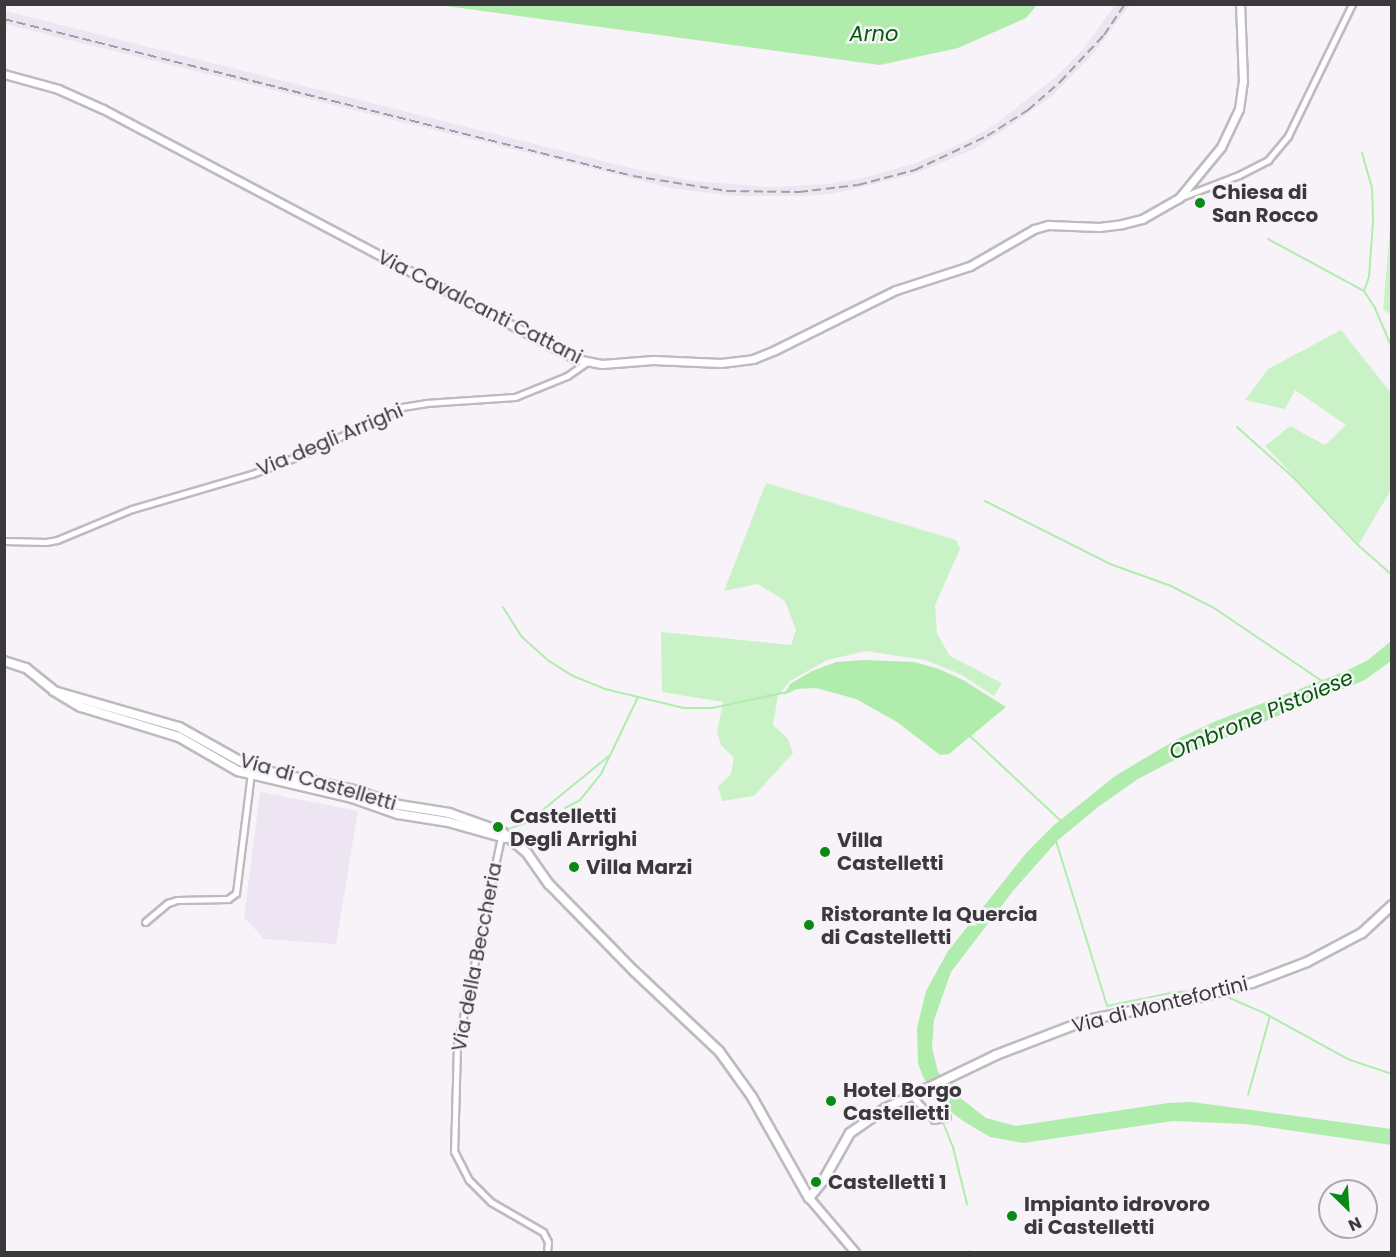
<!DOCTYPE html>
<html>
<head>
<meta charset="utf-8">
<style>
	body { margin:0 }
	#map { position:relative; width:1396px; height:1257px; overflow:hidden; background:#f7f3f9; font-family:Poppins,sans-serif }
	div>[style] { position:absolute }
	.built>* { inset:0; background:#eee5f2 }
	.green>* { inset:0; background:#c9f3c6 }
	.water>* { inset:0; background:#b0edac }
	.stream>* { height:2px; margin:-1px; padding:0 1px; transform-origin:1px; border-radius:1px; background:#b0edac }
	.roads { filter:drop-shadow(2px 0 #bebac0) drop-shadow(-2px 0 #bebac0) drop-shadow(0 2px #bebac0) drop-shadow(0 -2px #bebac0) }
	.minor>* { height:5px; margin:-2.5px; padding:0 2.5px; transform-origin:2.5px; border-radius:2.5px; background:#fff }
	.tertiary>* { height:7px; margin:-3.5px; padding:0 3.5px; transform-origin:3.5px; border-radius:3.5px; background:#fff }
	.secondary>* { height:8px; margin:-4px; padding:0 4px; transform-origin:4px; border-radius:4px; background:#fff }
	.rail>* { height:2px; margin-top:-1px; transform-origin:0; background:repeating-linear-gradient(90deg,#a29fa4 0 9px,transparent 0 13.5px) }
	.dots>* { width:16px; height:16px; translate:-50% -50%; box-sizing:border-box; border:3px solid #f7f3f9; border-radius:50% }
	span { translate:-50% -50%; white-space:nowrap; text-align:center; line-height:1.15; -webkit-text-stroke:5px #f7f3f9; paint-order:stroke }
	.poi-label { font-size:20px; color:#3b393c; font-weight:700 }
	.left { translate:0 -50%; text-align:left }
	.street-label { font-size:20px; color:#3b393c }
	.water-label { font-size:21px; color:#005c07; font-style:italic }
	.frame { position:absolute; inset:0; border:6px solid #3b393c; pointer-events:none }
	.north { position:absolute; left:1318px; top:1179px; width:60px; height:60px; box-sizing:border-box; background:#f7f3f9; border:2px solid #aca9ad; border-radius:50%; rotate:155deg; font-size:16px; font-weight:700; line-height:24px; text-align:center; color:#3b393c }
	.north::after { content:''; display:block; margin:auto; width:21px; height:27px; background:#098a15; clip-path:polygon(50% 0,100% 100%,50% 72%,0 100%) }
</style>
</head>
<body>
<div id="map">
	<div class="built">
		<i style="clip-path:polygon(1115px 5px,1130px 5px,1093px 54px,1051px 97px,1004px 130px,974px 149px,912px 175px,832px 194px,801px 196px,734px 196px,670px 188px,4px 24px,5px 11px,643px 171px,692px 181px,770px 187px,830px 184px,862px 178px,913px 164px,967px 141px,997px 123px,1057px 76px,1084px 48px)"></i>
		<i style="clip-path:polygon(260px 792px,358px 811px,336px 944px,264px 939px,244px 917px)"></i>
	</div>
	<div class="green">
		<i style="clip-path:polygon(1391px 216px,1392px 314px,1391px 314px,1383px 310px)"></i>
		<i style="clip-path:polygon(1341px 330px,1391px 393px,1391px 490px,1359px 544px,1265px 446px,1290px 426px,1325px 445px,1346px 425px,1295px 390px,1285px 409px,1245px 400px,1268px 369px)"></i>
		<i style="clip-path:polygon(766px 483px,956px 540px,960px 549px,935px 605px,937px 634px,950px 656px,1002px 683px,994px 696px,960px 674px,925px 660px,866px 651px,827px 660px,790px 681px,778px 696px,773px 725px,788px 739px,793px 753px,754px 796px,722px 801px,718px 787px,731px 774px,734px 758px,721px 745px,717px 732px,723px 702px,662px 692px,661px 632px,791px 645px,796px 630px,785px 601px,758px 584px,724px 591px)"></i>
	</div>
	<div class="water">
		<i style="clip-path:polygon(439px 5px,1037px 5px,1026px 18px,958px 48px,880px 65px)"></i>
		<i style="clip-path:polygon(1391px 641px,1391px 661px,1365px 680px,1184px 755px,1138px 779px,1098px 807px,1058px 840px,1013px 891px,951px 972px,934px 1020px,932px 1047px,938px 1072px,949px 1089px,986px 1118px,1016px 1126px,1168px 1103px,1192px 1102px,1391px 1129px,1391px 1145px,1246px 1124px,1173px 1121px,1023px 1143px,990px 1137px,963px 1121px,946px 1108px,923px 1077px,918px 1063px,917px 1028px,926px 991px,948px 951px,1027px 852px,1053px 826px,1115px 776px,1177px 739px,1216px 721px,1346px 671px,1368px 660px)"></i>
		<i style="clip-path:polygon(865px 660px,914px 662px,939px 669px,963px 680px,1006px 707px,949px 754px,940px 755px,897px 722px,856px 699px,816px 688px,797px 689px,784px 695px,790px 684px,812px 671px,836px 662px)"></i>
	</div>
	<div class="stream">
		<i style="left:1362px;top:153px;width:36px;rotate:74deg"></i>
		<i style="left:1372px;top:188px;width:33px;rotate:88deg"></i>
		<i style="left:1373px;top:221px;width:56px;rotate:94.1deg"></i>
		<i style="left:1369px;top:277px;width:15px;rotate:110deg"></i>
		<i style="left:1268px;top:239px;width:109px;rotate:28.4deg"></i>
		<i style="left:1364px;top:291px;width:20px;rotate:57deg"></i>
		<i style="left:1375px;top:308px;width:43px;rotate:67deg"></i>
		<i style="left:1237px;top:427px;width:76px;rotate:41.8deg"></i>
		<i style="left:1294px;top:478px;width:93px;rotate:46.3deg"></i>
		<i style="left:1358px;top:545px;width:45px;rotate:41.4deg"></i>
		<i style="left:985px;top:501px;width:140px;rotate:26.7deg"></i>
		<i style="left:1110px;top:564px;width:65px;rotate:19.8deg"></i>
		<i style="left:1171px;top:586px;width:48px;rotate:27.1deg"></i>
		<i style="left:1214px;top:608px;width:130px;rotate:34.1deg"></i>
		<i style="left:503px;top:607px;width:34px;rotate:58deg"></i>
		<i style="left:521px;top:636px;width:38px;rotate:42deg"></i>
		<i style="left:549px;top:661px;width:28px;rotate:32deg"></i>
		<i style="left:573px;top:676px;width:35px;rotate:22deg"></i>
		<i style="left:605px;top:689px;width:81px;rotate:13.5deg"></i>
		<i style="left:684px;top:708px;width:28px"></i>
		<i style="left:712px;top:708px;width:77px;rotate:-12deg"></i>
		<i style="left:969px;top:735px;width:126px;rotate:43.1deg"></i>
		<i style="left:565px;top:808px;width:17px;rotate:-28deg"></i>
		<i style="left:580px;top:800px;width:33px;rotate:-51deg"></i>
		<i style="left:601px;top:774px;width:85px;rotate:-64.3deg"></i>
		<i style="left:505px;top:830px;width:24px;rotate:-19deg"></i>
		<i style="left:528px;top:822px;width:104px;rotate:-39.2deg"></i>
		<i style="left:1056px;top:841px;width:173px;rotate:72.8deg"></i>
		<i style="left:1107px;top:1006px;width:69px;rotate:-11.6deg"></i>
		<i style="left:1175px;top:992px;width:34px;rotate:-2deg"></i>
		<i style="left:1223px;top:995px;width:45px;rotate:23.7deg"></i>
		<i style="left:1264px;top:1013px;width:98px;rotate:28.7deg"></i>
		<i style="left:1350px;top:1060px;width:44px;rotate:18.4deg"></i>
		<i style="left:1248px;top:1095px;width:82px;rotate:-74.4deg"></i>
		<i style="left:940px;top:1100px;width:20px;rotate:84deg"></i>
		<i style="left:942px;top:1120px;width:29px;rotate:68deg"></i>
		<i style="left:953px;top:1147px;width:59px;rotate:76.2deg"></i>
		<i style="left:970px;top:1252px;width:1px;rotate:-90deg"></i>
	</div>
	<div class="roads">
		<div class="minor">
			<i style="left:1179px;top:198px;width:64px;rotate:-21deg"></i>
			<i style="left:1239px;top:175px;width:33px;rotate:-27deg"></i>
			<i style="left:1268px;top:160px;width:31px;rotate:-50deg"></i>
			<i style="left:1288px;top:136px;width:147px;rotate:-64.1deg"></i>
			<i style="left:4px;top:541px;width:42px;rotate:1.4deg"></i>
			<i style="left:46px;top:542px;width:11px;rotate:-10deg"></i>
			<i style="left:57px;top:540px;width:81px;rotate:-22.5deg"></i>
			<i style="left:132px;top:509px;width:125px;rotate:-16.3deg"></i>
			<i style="left:252px;top:474px;width:56px;rotate:-21deg"></i>
			<i style="left:304px;top:454px;width:109px;rotate:-25.6deg"></i>
			<i style="left:402px;top:407px;width:24px;rotate:-9deg"></i>
			<i style="left:426px;top:403px;width:89px;rotate:-3.9deg"></i>
			<i style="left:515px;top:397px;width:56px;rotate:-22deg"></i>
			<i style="left:567px;top:376px;width:24px;rotate:-35deg"></i>
			<i style="left:501px;top:837px;width:214px;rotate:101.9deg"></i>
			<i style="left:457px;top:1046px;width:105px;rotate:91.6deg"></i>
			<i style="left:454px;top:1151px;width:33px;rotate:63deg"></i>
			<i style="left:469px;top:1180px;width:31px;rotate:45deg"></i>
			<i style="left:491px;top:1202px;width:60px;rotate:30deg"></i>
			<i style="left:543px;top:1232px;width:11px;rotate:63deg"></i>
			<i style="left:548px;top:1242px;width:10px;rotate:96deg"></i>
			<i style="left:145px;top:922px;width:30px;rotate:-40deg"></i>
			<i style="left:168px;top:903px;width:9px;rotate:-18deg"></i>
			<i style="left:177px;top:900px;width:51px;rotate:-1.1deg"></i>
			<i style="left:228px;top:899px;width:10px;rotate:-37deg"></i>
			<i style="left:236px;top:893px;width:122px;rotate:-82.9deg"></i>
			<i style="left:911px;top:1095px;width:34px;rotate:47deg"></i>
			<i style="left:934px;top:1120px;width:13px;rotate:-13deg"></i>
		</div>
		<div class="tertiary">
			<i style="left:4px;top:74px;width:56px;rotate:15.5deg"></i>
			<i style="left:58px;top:89px;width:49px;rotate:24deg"></i>
			<i style="left:103px;top:109px;width:535px;rotate:27.86deg"></i>
			<i style="left:576px;top:359px;width:26px;rotate:11deg"></i>
			<i style="left:602px;top:364px;width:51px;rotate:-4.5deg"></i>
			<i style="left:653px;top:360px;width:68px;rotate:2.5deg"></i>
			<i style="left:721px;top:363px;width:32px;rotate:-7deg"></i>
			<i style="left:753px;top:359px;width:24px;rotate:-22deg"></i>
			<i style="left:775px;top:350px;width:135px;rotate:-26.4deg"></i>
			<i style="left:896px;top:290px;width:78px;rotate:-18deg"></i>
			<i style="left:970px;top:266px;width:74px;rotate:-30deg"></i>
			<i style="left:1034px;top:229px;width:15px;rotate:-16deg"></i>
			<i style="left:1048px;top:225px;width:51px;rotate:2.2deg"></i>
			<i style="left:1099px;top:227px;width:23px;rotate:-7deg"></i>
			<i style="left:1122px;top:224px;width:21px;rotate:-14deg"></i>
			<i style="left:1142px;top:219px;width:43px;rotate:-29.6deg"></i>
			<i style="left:1179px;top:198px;width:66px;rotate:-50.5deg"></i>
			<i style="left:1221px;top:147px;width:42px;rotate:-64.7deg"></i>
			<i style="left:1239px;top:109px;width:28px;rotate:-82deg"></i>
			<i style="left:1243px;top:81px;width:77px;rotate:-92.2deg"></i>
			<i style="left:809px;top:1198px;width:71px;rotate:49.6deg"></i>
		</div>
		<div class="secondary">
			<i style="left:4px;top:661px;width:23px;rotate:18deg"></i>
			<i style="left:26px;top:668px;width:36px;rotate:39deg"></i>
			<i style="left:54px;top:691px;width:31px;rotate:31deg"></i>
			<i style="left:81px;top:707px;width:102px;rotate:17deg"></i>
			<i style="left:179px;top:737px;width:68px;rotate:30deg"></i>
			<i style="left:238px;top:771px;width:117px;rotate:13.3deg"></i>
			<i style="left:352px;top:798px;width:49px;rotate:19.2deg"></i>
			<i style="left:398px;top:814px;width:51px;rotate:9.1deg"></i>
			<i style="left:448px;top:822px;width:59px;rotate:15.7deg"></i>
			<i style="left:54px;top:691px;width:130px;rotate:16.1deg"></i>
			<i style="left:179px;top:727px;width:84px;rotate:29.3deg"></i>
			<i style="left:252px;top:768px;width:104px;rotate:12.2deg"></i>
			<i style="left:354px;top:790px;width:47px;rotate:18.4deg"></i>
			<i style="left:399px;top:805px;width:51px;rotate:9.1deg"></i>
			<i style="left:449px;top:813px;width:56px;rotate:19.7deg"></i>
			<i style="left:502px;top:832px;width:33px;rotate:40deg"></i>
			<i style="left:527px;top:853px;width:38px;rotate:55deg"></i>
			<i style="left:549px;top:884px;width:122px;rotate:45.7deg"></i>
			<i style="left:634px;top:971px;width:117px;rotate:43.3deg"></i>
			<i style="left:719px;top:1051px;width:57px;rotate:54.3deg"></i>
			<i style="left:752px;top:1097px;width:116px;rotate:60.6deg"></i>
			<i style="left:809px;top:1198px;width:22px;rotate:-51deg"></i>
			<i style="left:823px;top:1181px;width:55px;rotate:-60.6deg"></i>
			<i style="left:850px;top:1133px;width:44px;rotate:-34.8deg"></i>
			<i style="left:886px;top:1108px;width:122px;rotate:-25.7deg"></i>
			<i style="left:996px;top:1055px;width:97px;rotate:-21deg"></i>
			<i style="left:1087px;top:1020px;width:112px;rotate:-11.3deg"></i>
			<i style="left:1197px;top:998px;width:57px;rotate:-15.3deg"></i>
			<i style="left:1252px;top:983px;width:59px;rotate:-20.9deg"></i>
			<i style="left:1307px;top:962px;width:62px;rotate:-27.8deg"></i>
			<i style="left:1362px;top:933px;width:41px;rotate:-43deg"></i>
		</div>
	</div>
	<div class="rail">
		<i style="left:4px;top:19px;width:648px;rotate:14.01deg"></i>
		<i style="left:633px;top:176px;width:95px;rotate:9.1deg"></i>
		<i style="left:727px;top:191px;width:72px;rotate:0.8deg"></i>
		<i style="left:799px;top:192px;width:59px;rotate:-6.8deg"></i>
		<i style="left:858px;top:185px;width:59px;rotate:-14.7deg"></i>
		<i style="left:915px;top:170px;width:80px;rotate:-25.3deg"></i>
		<i style="left:987px;top:136px;width:49px;rotate:-32.4deg"></i>
		<i style="left:1028px;top:110px;width:43px;rotate:-41.2deg"></i>
		<i style="left:1060px;top:82px;width:64px;rotate:-46.9deg"></i>
		<i style="left:1104px;top:35px;width:37px;rotate:-56deg"></i>
	</div>
	<div class="dots">
		<i style="left:1200px;top:203px;background:#098a15"></i>
		<i style="left:498px;top:827px;background:#098a15"></i>
		<i style="left:825px;top:852px;background:#098a15"></i>
		<i style="left:574px;top:867px;background:#098a15"></i>
		<i style="left:809px;top:925px;background:#098a15"></i>
		<i style="left:831px;top:1101px;background:#098a15"></i>
		<i style="left:816px;top:1182px;background:#098a15"></i>
		<i style="left:1012px;top:1216px;background:#098a15"></i>
	</div>
	<div class="poi-label">
		<span class="left" style="left:1212px;top:204px">Chiesa di<br>San Rocco</span>
		<span class="left" style="left:510px;top:828px">Castelletti<br>Degli Arrighi</span>
		<span class="left" style="left:837px;top:852px">Villa<br>Castelletti</span>
		<span class="left" style="left:586px;top:867px">Villa Marzi</span>
		<span class="left" style="left:821px;top:926px">Ristorante la Quercia<br>di Castelletti</span>
		<span class="left" style="left:843px;top:1102px">Hotel Borgo<br>Castelletti</span>
		<span class="left" style="left:828px;top:1182px">Castelletti 1</span>
		<span class="left" style="left:1024px;top:1216px">Impianto idrovoro<br>di Castelletti</span>
	</div>
	<div class="street-label">
		<span style="left:480px;top:307px;rotate:27deg">Via Cavalcanti Cattani</span>
		<span style="left:330px;top:440px;rotate:-23deg">Via degli Arrighi</span>
		<span style="left:318px;top:782px;rotate:16deg">Via di Castelletti</span>
		<span style="left:477px;top:957px;rotate:-79deg">Via della Beccheria</span>
		<span style="left:1160px;top:1005px;rotate:-14deg">Via di Montefortini</span>
	</div>
	<div class="water-label">
		<span style="left:874px;top:34px">Arno</span>
		<span style="left:1261px;top:715px;rotate:-23deg">Ombrone Pistoiese</span>
	</div>
	<div class="frame"></div>
	<div class="north">N</div>
</div>
</body>
</html>
